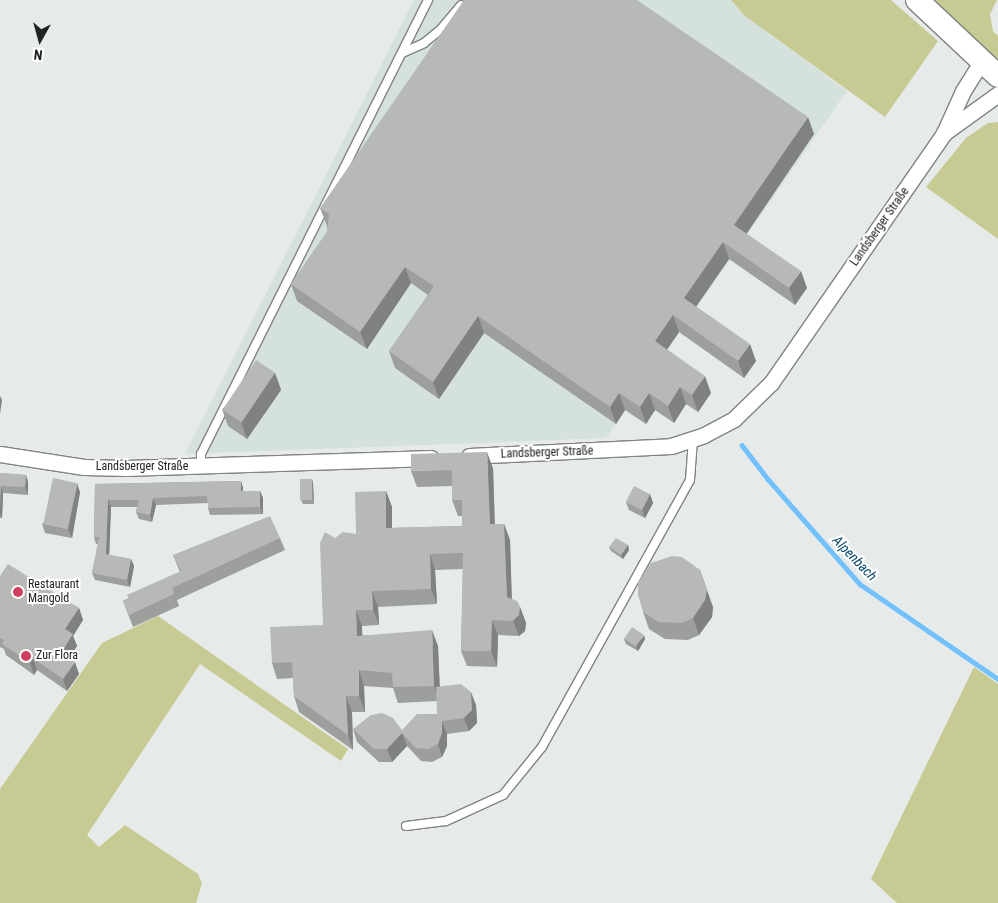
<!DOCTYPE html>
<html>
<head>
<meta charset="utf-8">
<style>
	body { margin:0 }
	#map { position:relative; width:998px; height:903px; overflow:hidden; background:#e6ebe9; font-family:"Roboto Condensed",sans-serif }
	div>[style] { position:absolute }
	.built>* { inset:0; background:#d4e1dd }
	.green>* { inset:0; background:#c7ca93 }
	.stream>* { height:4.5px; margin:-2.25px; padding:0 2.25px; transform-origin:2.25px; border-radius:2.25px; background:#73c1fc }
	.roads { filter:drop-shadow(1px 0 #808482) drop-shadow(-1px 0 #808482) drop-shadow(0 1px #808482) drop-shadow(0 -1px #808482) }
	.lane>* { height:8px; margin:-4px; padding:0 4px; transform-origin:4px; border-radius:4px; background:#fff }
	.street>* { height:15px; margin:-7.5px; padding:0 7.5px; transform-origin:7.5px; border-radius:7.5px; background:#fff }
	.secondary>* { height:22px; margin:-11px; padding:0 11px; transform-origin:11px; border-radius:11px; background:#fff }
	.wall>* { inset:0; background:#9d9f9d }
	.shaded-wall>* { inset:0; background:#7f827f }
	.building>* { inset:0; background:#b6b9b6; transform-origin:0 0 }
	.dots>* { width:14px; height:14px; translate:-50% -50%; box-sizing:border-box; border:2px solid #fff; border-radius:50% }
	span { translate:-50% -50%; white-space:nowrap; text-align:center; line-height:1.15; -webkit-text-stroke:4px #fff; paint-order:stroke }
	.street-label { font-size:12px; color:#202121 }
	.poi-label { font-size:12px; color:#202121 }
	.left { translate:0 -50%; text-align:left }
	.water-label { font-size:14px; color:#05446a; font-style:italic }
	.north { position:absolute; left:15px; top:15px; width:50px; height:50px; -webkit-text-stroke:4px #fff; paint-order:stroke; rotate:187deg; font-size:14px; font-weight:700; line-height:20px; text-align:center; color:#202121 }
	.north::after { content:''; display:block; margin:auto; width:18px; height:22px; background:#202121; clip-path:polygon(50% 0,100% 100%,50% 72%,0 100%) }
</style>
</head>
<body>
<div id="map">
	<div class="built">
		<i style="clip-path:polygon(414px 0,731px 0,745px 16px,847px 91px,606px 438px,185px 454px)"></i>
	</div>
	<div class="green">
		<i style="clip-path:polygon(731px 0,891px 0,938px 41px,885px 117px,745px 16px)"></i>
		<i style="clip-path:polygon(921px 0,997px 0,990px 14px,993px 31px,998px 36px,998px 70px)"></i>
		<i style="clip-path:polygon(998px 122px,998px 239px,926px 187px,966px 138px,988px 123px)"></i>
		<i style="clip-path:polygon(158px 616px,348px 749px,341px 761px,200px 664px,87px 835px,99px 847px,125px 825px,198px 874px,202px 883px,196px 903px,0 903px,0 789px,102px 643px)"></i>
		<i style="clip-path:polygon(974px 667px,998px 684px,998px 903px,897px 903px,871px 879px)"></i>
	</div>
	<div class="stream">
		<i style="left:742px;top:445px;width:43px;rotate:52.6deg"></i>
		<i style="left:768px;top:479px;width:140px;rotate:48.8deg"></i>
		<i style="left:860px;top:584px;width:168px;rotate:34.5deg"></i>
	</div>
	<div class="roads">
		<div class="lane">
			<i style="left:402px;top:53px;width:24px;rotate:-24deg"></i>
			<i style="left:424px;top:43px;width:22px;rotate:-39deg"></i>
			<i style="left:441px;top:29px;width:31px;rotate:-50deg"></i>
			<i style="left:201px;top:466px;width:12px;rotate:-90deg"></i>
			<i style="left:201px;top:454px;width:508px;rotate:-63.43deg"></i>
			<i style="left:406px;top:826px;width:40px;rotate:-7.1deg"></i>
			<i style="left:446px;top:821px;width:63px;rotate:-24.5deg"></i>
			<i style="left:503px;top:795px;width:62px;rotate:-50.9deg"></i>
			<i style="left:542px;top:747px;width:305px;rotate:-61deg"></i>
			<i style="left:690px;top:480px;width:41px;rotate:-85.8deg"></i>
		</div>
		<div class="street">
			<i style="left:944px;top:133px;width:67px;rotate:-35.8deg"></i>
			<i style="left:0;top:454px;width:85px;rotate:8.8deg"></i>
			<i style="left:84px;top:467px;width:42px;rotate:1.4deg"></i>
			<i style="left:126px;top:468px;width:305px;rotate:-1.9deg"></i>
			<i style="left:469px;top:456px;width:202px;rotate:-2.8deg"></i>
			<i style="left:671px;top:446px;width:35px;rotate:-18deg"></i>
			<i style="left:704px;top:435px;width:34px;rotate:-28deg"></i>
			<i style="left:734px;top:419px;width:52px;rotate:-44.2deg"></i>
			<i style="left:771px;top:383px;width:304px;rotate:-55.3deg"></i>
			<i style="left:944px;top:133px;width:46px;rotate:-65.7deg"></i>
			<i style="left:963px;top:91px;width:36px;rotate:-58deg"></i>
		</div>
		<div class="secondary">
			<i style="left:917px;top:0;width:111px;rotate:43.2deg"></i>
		</div>
	</div>
	<div class="wall">
		<i style="clip-path:polygon(814px 134px,746px 234px,807px 288px,795px 305px,729px 259px,696px 307px,756px 361px,744px 378px,679px 332px,667px 350px,711px 393px,698px 412px,686px 404px,674px 423px,655px 410px,646px 424px,625px 410px,616px 424px,484px 333px,439px 399px,395px 368px,389px 351px,428px 295px,411px 283px,367px 349px,297px 301px,291px 284px,327px 232px,327px 226px,320px 208px)"></i>
		<i style="clip-path:polygon(275px 373px,281px 390px,247px 439px,228px 426px,222px 409px)"></i>
		<i style="clip-path:polygon(493px 468px,495px 524px,504px 524px,510px 540px,512px 599px,520px 607px,526px 623px,525px 631px,519px 636px,498px 635px,497px 667px,467px 666px,461px 651px,463px 569px,435px 570px,437px 604px,378px 607px,379px 625px,362px 626px,362px 635px,438px 646px,440px 687px,476px 705px,477px 723px,469px 731px,447px 734px,447px 746px,442px 757px,432px 762px,421px 761px,407px 746px,392px 762px,379px 762px,357px 742px,353px 729px,402px 730px,437px 714px,437px 701px,398px 703px,393px 688px,364px 686px,365px 712px,352px 712px,353px 750px,299px 712px,294px 696px,293px 678px,277px 679px,272px 663px,323px 625px,335px 538px,356px 534px,386px 491px,392px 507px,392px 528px,462px 526px,462px 516px,458px 516px,452px 500px,452px 486px,417px 487px,411px 471px)"></i>
		<i style="clip-path:polygon(0 473px,26px 475px,28px 482px,28px 495px,3px 493px,2px 518px,0 518px)"></i>
		<i style="clip-path:polygon(312px 479px,313px 483px,314px 504px,303px 504px,301px 500px)"></i>
		<i style="clip-path:polygon(241px 481px,243px 488px,243px 491px,260px 491px,263px 498px,263px 514px,210px 515px,208px 508px,208px 503px,156px 505px,152px 522px,139px 519px,136px 512px,137px 507px,111px 507px,109px 555px,131px 559px,134px 566px,130px 587px,95px 580px,92px 573px,98px 544px,96px 544px,94px 537px,95px 484px)"></i>
		<i style="clip-path:polygon(80px 492px,72px 538px,45px 533px,42px 524px)"></i>
		<i style="clip-path:polygon(650px 494px,653px 503px,645px 518px,629px 510px,626px 502px)"></i>
		<i style="clip-path:polygon(280px 538px,285px 550px,177px 600px,179px 606px,133px 627px,123px 601px,180px 572px,173px 555px)"></i>
		<i style="clip-path:polygon(628px 545px,629px 550px,623px 559px,611px 551px,609px 547px)"></i>
		<i style="clip-path:polygon(0 576px,79px 608px,83px 620px,73px 636px,77px 646px,69px 658px,79px 674px,67px 691px,37px 670px,34px 675px,6px 655px,4px 649px,0 647px)"></i>
		<i style="clip-path:polygon(713px 607px,712px 617px,699px 635px,688px 640px,665px 639px,649px 629px,643px 612px)"></i>
		<i style="clip-path:polygon(624px 639px,645px 639px,638px 651px,626px 644px)"></i>
	</div>
	<div class="shaded-wall">
		<i style="clip-path:polygon(808px 117px,814px 134px,741px 242px,734px 225px)"></i>
		<i style="clip-path:polygon(723px 242px,729px 259px,690px 315px,684px 298px)"></i>
		<i style="clip-path:polygon(405px 267px,411px 283px,367px 349px,360px 332px)"></i>
		<i style="clip-path:polygon(801px 271px,807px 288px,795px 305px,789px 288px)"></i>
		<i style="clip-path:polygon(673px 315px,679px 332px,661px 358px,655px 341px)"></i>
		<i style="clip-path:polygon(478px 316px,484px 333px,439px 399px,433px 382px)"></i>
		<i style="clip-path:polygon(750px 344px,756px 361px,744px 378px,738px 361px)"></i>
		<i style="clip-path:polygon(275px 373px,281px 390px,247px 439px,241px 422px)"></i>
		<i style="clip-path:polygon(705px 376px,711px 393px,698px 412px,692px 395px)"></i>
		<i style="clip-path:polygon(680px 387px,686px 404px,674px 423px,668px 406px)"></i>
		<i style="clip-path:polygon(619px 393px,625px 410px,616px 424px,610px 407px)"></i>
		<i style="clip-path:polygon(649px 393px,655px 410px,646px 424px,640px 407px)"></i>
		<i style="clip-path:polygon(0 396px,2px 400px,0 414px)"></i>
		<i style="clip-path:polygon(487px 452px,493px 468px,495px 540px,490px 524px)"></i>
		<i style="clip-path:polygon(26px 475px,28px 482px,28px 495px,25px 487px)"></i>
		<i style="clip-path:polygon(312px 479px,313px 483px,314px 504px,313px 500px)"></i>
		<i style="clip-path:polygon(241px 481px,243px 488px,243px 498px,241px 491px)"></i>
		<i style="clip-path:polygon(77px 483px,80px 492px,72px 538px,68px 529px)"></i>
		<i style="clip-path:polygon(1px 486px,3px 493px,2px 518px,0 513px)"></i>
		<i style="clip-path:polygon(260px 491px,263px 498px,263px 514px,260px 507px)"></i>
		<i style="clip-path:polygon(386px 491px,392px 507px,392px 544px,386px 528px)"></i>
		<i style="clip-path:polygon(650px 494px,653px 503px,645px 518px,642px 510px)"></i>
		<i style="clip-path:polygon(153px 498px,156px 505px,152px 522px,150px 515px)"></i>
		<i style="clip-path:polygon(108px 500px,111px 507px,109px 561px,106px 554px)"></i>
		<i style="clip-path:polygon(504px 524px,510px 540px,512px 613px,507px 597px)"></i>
		<i style="clip-path:polygon(628px 545px,629px 550px,623px 559px,621px 555px)"></i>
		<i style="clip-path:polygon(430px 554px,435px 570px,437px 604px,431px 589px)"></i>
		<i style="clip-path:polygon(131px 559px,134px 566px,130px 587px,127px 580px)"></i>
		<i style="clip-path:polygon(700px 570px,713px 607px,712px 617px,699px 635px,693px 618px)"></i>
		<i style="clip-path:polygon(372px 591px,378px 607px,379px 625px,373px 610px)"></i>
		<i style="clip-path:polygon(520px 607px,526px 623px,525px 631px,519px 636px,513px 621px)"></i>
		<i style="clip-path:polygon(79px 608px,83px 620px,73px 636px,77px 646px,65px 664px,61px 653px,65px 629px)"></i>
		<i style="clip-path:polygon(356px 610px,362px 626px,363px 651px,357px 636px)"></i>
		<i style="clip-path:polygon(492px 620px,498px 635px,497px 667px,491px 651px)"></i>
		<i style="clip-path:polygon(432px 630px,438px 646px,440px 701px,434px 686px)"></i>
		<i style="clip-path:polygon(644px 635px,645px 639px,638px 651px,636px 647px)"></i>
		<i style="clip-path:polygon(33px 658px,37px 670px,34px 675px,30px 663px)"></i>
		<i style="clip-path:polygon(75px 662px,79px 674px,67px 691px,63px 679px)"></i>
		<i style="clip-path:polygon(359px 670px,364px 686px,365px 712px,359px 696px)"></i>
		<i style="clip-path:polygon(471px 692px,476px 705px,477px 723px,469px 731px,464px 718px)"></i>
		<i style="clip-path:polygon(346px 696px,352px 712px,353px 750px,348px 735px)"></i>
		<i style="clip-path:polygon(442px 721px,447px 734px,447px 746px,442px 757px,438px 744px)"></i>
		<i style="clip-path:polygon(402px 733px,407px 746px,392px 762px,387px 749px)"></i>
	</div>
	<div class="building">
		<i style="clip-path:polygon(464px 0,637px 0,808px 117px,734px 225px,801px 271px,789px 288px,723px 242px,684px 298px,750px 344px,738px 361px,673px 315px,655px 341px,705px 376px,692px 395px,680px 387px,668px 406px,649px 393px,640px 407px,619px 393px,610px 407px,478px 316px,433px 382px,389px 351px,434px 286px,405px 267px,360px 332px,291px 284px,327px 232px,329px 214px,320px 208px)"></i>
		<i style="left:256px;top:360px;width:23px;height:60px;rotate:34deg"></i>
		<i style="clip-path:polygon(487px 452px,490px 524px,504px 524px,507px 597px,517px 601px,520px 607px,519px 615px,513px 621px,492px 620px,491px 651px,461px 651px,463px 553px,430px 554px,431px 589px,372px 591px,373px 610px,356px 610px,357px 636px,432px 630px,434px 686px,393px 687px,392px 673px,359px 670px,359px 696px,346px 696px,348px 735px,294px 696px,292px 662px,272px 663px,270px 627px,323px 625px,320px 543px,325px 532px,335px 538px,343px 532px,356px 534px,355px 492px,386px 491px,386px 528px,462px 526px,462px 500px,452px 500px,452px 470px,411px 471px,411px 454px)"></i>
		<i style="clip-path:polygon(0 473px,26px 475px,25px 487px,1px 486px,0 498px)"></i>
		<i style="left:53px;top:478px;width:25px;height:47px;rotate:12deg"></i>
		<i style="left:300px;top:479px;width:12px;height:21px"></i>
		<i style="clip-path:polygon(241px 481px,241px 491px,260px 491px,260px 507px,208px 508px,207px 496px,153px 498px,150px 515px,136px 512px,139px 500px,108px 500px,106px 554px,131px 559px,127px 580px,92px 573px,99px 537px,94px 537px,95px 484px)"></i>
		<i style="left:634px;top:486px;width:18px;height:18px;rotate:27deg"></i>
		<i style="clip-path:polygon(270px 516px,280px 538px,172px 588px,174px 594px,129px 615px,123px 601px,129px 599px,127px 595px,181px 571px,173px 555px)"></i>
		<i style="clip-path:polygon(616px 538px,628px 545px,621px 555px,609px 547px)"></i>
		<i style="clip-path:polygon(672px 556px,682px 557px,700px 570px,707px 590px,705px 600px,693px 618px,682px 623px,659px 622px,643px 612px,638px 595px,638px 582px,651px 563px)"></i>
		<i style="clip-path:polygon(8px 564px,79px 608px,65px 629px,73px 634px,61px 653px,75px 662px,63px 679px,33px 658px,30px 663px,2px 644px,4px 640px,0 638px,0 576px)"></i>
		<i style="left:632px;top:627px;width:14px;height:14px;rotate:34deg"></i>
		<i style="clip-path:polygon(461px 684px,471px 692px,472px 710px,464px 718px,442px 721px,442px 733px,438px 744px,428px 749px,416px 748px,402px 733px,387px 749px,374px 749px,353px 729px,371px 715px,382px 713px,393px 718px,402px 730px,417px 714px,437px 714px,436px 687px)"></i>
	</div>
	<div class="dots">
		<i style="left:18px;top:592px;background:#cf3f60"></i>
		<i style="left:26px;top:656px;background:#cf3f60"></i>
	</div>
	<div class="street-label">
		<span style="left:880px;top:227px;rotate:-55deg">Landsberger Straße</span>
		<span style="left:547px;top:453px;rotate:-2deg">Landsberger Straße</span>
		<span style="left:142px;top:467px">Landsberger Straße</span>
	</div>
	<div class="poi-label">
		<span class="left" style="left:28px;top:592px">Restaurant<br>Mangold</span>
		<span class="left" style="left:36px;top:656px">Zur Flora</span>
	</div>
	<div class="water-label">
		<span style="left:855px;top:558px;rotate:46deg">Alpenbach</span>
	</div>
	<div class="north">N</div>
</div>
</body>
</html>
